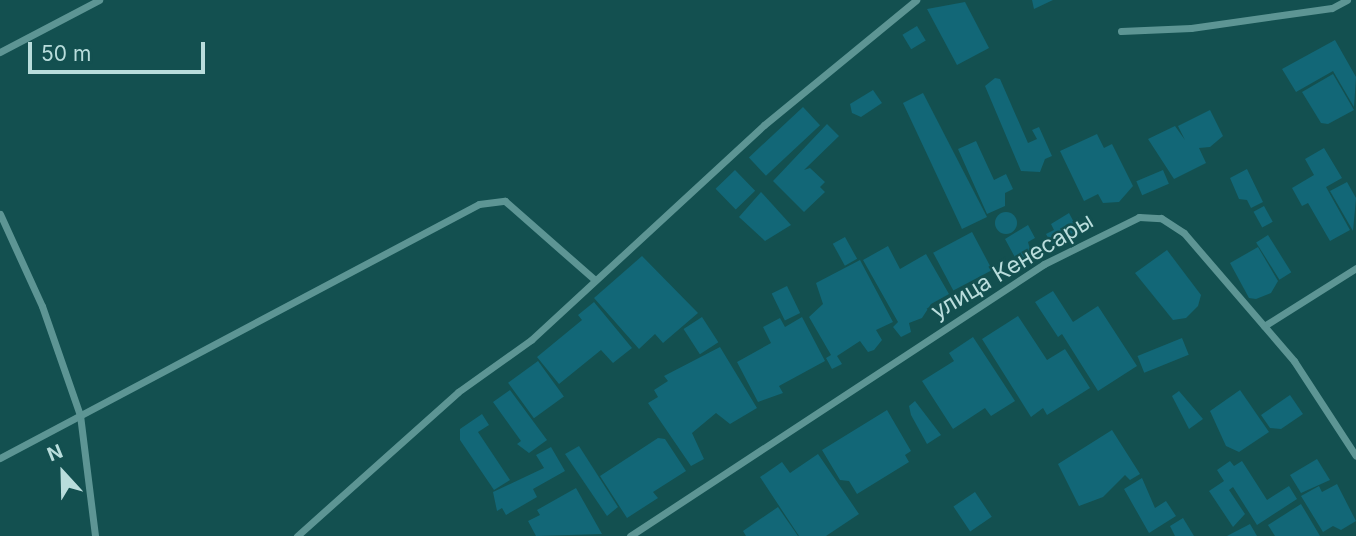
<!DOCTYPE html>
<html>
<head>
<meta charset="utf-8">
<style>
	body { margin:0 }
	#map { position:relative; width:1356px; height:536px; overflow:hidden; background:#135050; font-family:Inter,sans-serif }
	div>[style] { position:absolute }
	.building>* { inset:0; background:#126777; transform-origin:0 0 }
	.round { border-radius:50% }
	.street>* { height:7px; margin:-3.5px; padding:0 3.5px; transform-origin:3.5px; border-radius:3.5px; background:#5d9594 }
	span { translate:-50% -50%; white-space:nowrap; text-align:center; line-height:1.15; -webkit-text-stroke:5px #135050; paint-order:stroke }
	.street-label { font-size:23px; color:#b9dddc }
	.north { position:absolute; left:28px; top:438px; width:70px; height:70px; -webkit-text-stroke:5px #135050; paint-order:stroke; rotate:338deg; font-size:19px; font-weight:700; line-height:28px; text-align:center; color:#b9dddc }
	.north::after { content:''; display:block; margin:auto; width:24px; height:32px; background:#b9dddc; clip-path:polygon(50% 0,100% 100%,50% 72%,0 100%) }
	.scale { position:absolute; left:28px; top:42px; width:177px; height:32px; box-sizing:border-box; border:4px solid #b9dddc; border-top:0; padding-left:9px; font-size:21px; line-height:24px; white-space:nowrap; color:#b9dddc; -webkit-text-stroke:5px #135050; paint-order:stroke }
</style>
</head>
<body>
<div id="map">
	<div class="building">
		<i style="clip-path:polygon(1032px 0,1053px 0,1034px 9px)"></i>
		<i style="clip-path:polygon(965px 2px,989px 48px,957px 65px,927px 9px)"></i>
		<i style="left:917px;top:26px;width:17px;height:17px;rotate:59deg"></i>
		<i style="clip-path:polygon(1335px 40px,1356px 77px,1354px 107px,1333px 71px,1296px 92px,1282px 69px)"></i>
		<i style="clip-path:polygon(1333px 74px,1354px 110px,1328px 124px,1321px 123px,1302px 92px)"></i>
		<i style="clip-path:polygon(995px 78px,1000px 79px,1028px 143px,1037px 139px,1032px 130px,1039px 127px,1052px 156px,1045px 159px,1040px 172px,1021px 171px,985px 86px)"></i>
		<i style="clip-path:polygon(873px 90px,882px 103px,861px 117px,852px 113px,850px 104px)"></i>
		<i style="clip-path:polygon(923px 93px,987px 217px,962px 229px,903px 103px)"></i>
		<i style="left:803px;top:107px;width:25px;height:74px;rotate:47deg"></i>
		<i style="clip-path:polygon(1210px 110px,1223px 136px,1210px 147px,1199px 148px,1206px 163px,1174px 179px,1148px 139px,1175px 126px,1185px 140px,1178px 126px)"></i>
		<i style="clip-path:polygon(827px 124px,839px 136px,804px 170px,810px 168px,825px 182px,820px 187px,825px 192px,804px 212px,773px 181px)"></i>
		<i style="clip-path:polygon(1097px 134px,1104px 148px,1112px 144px,1133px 186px,1119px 202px,1103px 203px,1098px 194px,1084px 201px,1060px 151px)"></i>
		<i style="clip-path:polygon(976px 141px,994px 180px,1006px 174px,1013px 189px,1005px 193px,1005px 206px,987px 214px,958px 149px)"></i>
		<i style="clip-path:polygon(1324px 148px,1342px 178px,1326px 187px,1350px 230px,1330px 241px,1308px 203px,1302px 206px,1292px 188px,1314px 175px,1305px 159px)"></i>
		<i style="clip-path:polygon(1247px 169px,1263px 202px,1251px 208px,1247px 200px,1239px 199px,1230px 178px)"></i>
		<i style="left:735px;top:170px;width:29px;height:27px;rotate:46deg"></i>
		<i style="left:1163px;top:170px;width:15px;height:29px;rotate:67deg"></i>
		<i style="clip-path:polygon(1347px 182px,1356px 198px,1353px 231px,1330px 191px)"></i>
		<i style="clip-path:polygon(761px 192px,791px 225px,765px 241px,739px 217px)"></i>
		<i style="left:1264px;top:206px;width:18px;height:12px;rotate:61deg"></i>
		<i class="round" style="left:995px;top:212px;width:22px;height:22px"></i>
		<i style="clip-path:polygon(1069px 213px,1078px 230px,1052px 245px,1046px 234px,1054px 230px,1051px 224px)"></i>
		<i style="clip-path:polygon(1028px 225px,1035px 238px,1028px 242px,1031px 253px,1017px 261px,1005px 239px)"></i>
		<i style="left:972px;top:232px;width:43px;height:44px;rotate:62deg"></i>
		<i style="left:1268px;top:235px;width:44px;height:14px;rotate:58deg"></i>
		<i style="left:845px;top:237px;width:25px;height:14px;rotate:61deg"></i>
		<i style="clip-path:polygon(888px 246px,900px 269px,926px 254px,949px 294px,931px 304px,922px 318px,909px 323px,911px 332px,901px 337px,893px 327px,898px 322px,863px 260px)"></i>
		<i style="clip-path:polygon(1258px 247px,1278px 281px,1271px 293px,1256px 299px,1249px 298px,1230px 263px)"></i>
		<i style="clip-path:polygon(1167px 250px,1201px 295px,1198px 306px,1186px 318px,1173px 320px,1135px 273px)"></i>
		<i style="clip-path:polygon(642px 256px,698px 313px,663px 343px,655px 334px,639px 349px,594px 298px)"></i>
		<i style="clip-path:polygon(860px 260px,893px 322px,876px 330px,882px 340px,874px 350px,868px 352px,860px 341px,837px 356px,842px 364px,832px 369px,826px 358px,831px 355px,809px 317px,823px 304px,816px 283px)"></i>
		<i style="left:787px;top:286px;width:30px;height:17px;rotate:64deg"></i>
		<i style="clip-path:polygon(1053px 291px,1073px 322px,1098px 306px,1137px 366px,1098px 391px,1062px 334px,1058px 337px,1035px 302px)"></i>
		<i style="clip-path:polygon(594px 302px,632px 348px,613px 363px,601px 350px,559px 384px,537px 357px,582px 320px,578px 315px)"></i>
		<i style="clip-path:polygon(1018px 316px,1047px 360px,1065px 349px,1090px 388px,1047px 415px,1043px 408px,1031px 417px,982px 339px)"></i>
		<i style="left:702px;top:317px;width:30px;height:22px;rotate:57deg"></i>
		<i style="clip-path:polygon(802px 317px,825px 361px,779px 386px,783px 393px,758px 402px,737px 362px,771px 343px,763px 327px,780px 318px,785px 327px)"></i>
		<i style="clip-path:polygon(973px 337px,1015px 401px,991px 416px,985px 408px,953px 429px,922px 381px,954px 361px,949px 353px)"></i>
		<i style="left:1182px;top:338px;width:18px;height:48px;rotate:68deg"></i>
		<i style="clip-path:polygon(720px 347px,757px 408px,730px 424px,716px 413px,692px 433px,704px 459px,691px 466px,648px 403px,658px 397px,654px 390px,668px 381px,664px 376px)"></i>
		<i style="left:538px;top:361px;width:44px;height:37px;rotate:54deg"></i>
		<i style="clip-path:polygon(510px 390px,547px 440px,529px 453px,517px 444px,521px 441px,493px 402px)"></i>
		<i style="clip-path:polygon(1240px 390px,1269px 432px,1239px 452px,1226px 446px,1210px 411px)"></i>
		<i style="clip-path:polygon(1179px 391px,1203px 419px,1189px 429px,1172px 396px)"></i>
		<i style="clip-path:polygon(1290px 395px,1303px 414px,1281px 429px,1270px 428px,1261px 415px)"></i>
		<i style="clip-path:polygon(915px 401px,941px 435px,927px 444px,911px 415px,909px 406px)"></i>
		<i style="clip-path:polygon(887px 410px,911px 451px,905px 455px,909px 462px,857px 494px,849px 481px,840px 480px,822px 450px)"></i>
		<i style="clip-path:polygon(482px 414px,489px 425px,478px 432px,510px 480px,494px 490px,460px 440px,460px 429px)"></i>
		<i style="clip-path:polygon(1112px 430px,1140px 474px,1130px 480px,1125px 475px,1103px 497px,1079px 506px,1058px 464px)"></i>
		<i style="clip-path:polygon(658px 438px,665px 439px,686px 471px,653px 492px,658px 498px,627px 518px,600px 476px)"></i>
		<i style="clip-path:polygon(579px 446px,618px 507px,607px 516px,565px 454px)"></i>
		<i style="clip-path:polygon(551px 447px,565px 471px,533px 489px,537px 497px,506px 515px,502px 508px,497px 511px,493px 492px,544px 468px,536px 455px)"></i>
		<i style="clip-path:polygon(818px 454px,859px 514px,826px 536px,799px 536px,760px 477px,782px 462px,790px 473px)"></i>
		<i style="clip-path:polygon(1317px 459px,1330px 480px,1301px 493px,1290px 475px)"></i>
		<i style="clip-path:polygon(1230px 461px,1234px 466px,1242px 461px,1267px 500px,1289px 486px,1297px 499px,1257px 525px,1233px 487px,1229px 490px,1245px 514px,1233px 527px,1209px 491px,1224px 481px,1217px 470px)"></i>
		<i style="clip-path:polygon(1142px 478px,1155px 508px,1166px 501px,1176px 516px,1149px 533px,1124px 489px)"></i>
		<i style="clip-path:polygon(1337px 484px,1356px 521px,1341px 530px,1333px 526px,1323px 532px,1301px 496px,1319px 486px,1322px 492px)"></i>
		<i style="clip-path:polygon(576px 488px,602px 534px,536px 536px,528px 521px,540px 515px,537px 510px)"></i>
		<i style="left:975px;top:492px;width:30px;height:26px;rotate:56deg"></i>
		<i style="clip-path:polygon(1301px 504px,1320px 536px,1275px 536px,1268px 525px)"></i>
		<i style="clip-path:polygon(778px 507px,798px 536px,746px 536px,743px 531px)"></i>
		<i style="clip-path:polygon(1183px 518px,1194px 536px,1175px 536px,1170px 526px)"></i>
		<i style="clip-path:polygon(1250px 524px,1257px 536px,1227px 536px)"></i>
	</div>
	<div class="street">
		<i style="left:1121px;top:31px;width:70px;rotate:-2.5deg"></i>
		<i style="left:1191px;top:28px;width:142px;rotate:-8.1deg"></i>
		<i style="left:1332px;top:8px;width:17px;rotate:-28deg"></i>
		<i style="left:0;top:52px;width:112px;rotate:-27.7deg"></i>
		<i style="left:0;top:214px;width:101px;rotate:65.5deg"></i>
		<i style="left:42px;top:306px;width:115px;rotate:70.8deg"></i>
		<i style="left:80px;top:415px;width:122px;rotate:82.9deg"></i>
		<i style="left:1264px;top:326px;width:109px;rotate:-32.2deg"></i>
		<i style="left:0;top:458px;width:542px;rotate:-27.94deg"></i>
		<i style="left:479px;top:204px;width:26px;rotate:-7deg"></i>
		<i style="left:505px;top:201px;width:120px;rotate:41.3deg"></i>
		<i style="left:297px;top:536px;width:216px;rotate:-41.8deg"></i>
		<i style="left:458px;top:392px;width:90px;rotate:-35.5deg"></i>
		<i style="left:531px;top:340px;width:317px;rotate:-42.7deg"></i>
		<i style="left:764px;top:125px;width:197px;rotate:-39.4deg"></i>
		<i style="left:630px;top:536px;width:495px;rotate:-33.3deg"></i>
		<i style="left:1044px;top:264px;width:106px;rotate:-26.3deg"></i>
		<i style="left:1139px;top:217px;width:22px;rotate:3deg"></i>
		<i style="left:1161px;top:218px;width:27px;rotate:33deg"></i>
		<i style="left:1184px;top:233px;width:169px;rotate:49.3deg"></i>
		<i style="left:1294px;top:361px;width:113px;rotate:56.9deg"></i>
	</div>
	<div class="street-label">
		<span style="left:1012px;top:266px;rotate:-31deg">улица Кенесары</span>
	</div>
	<div class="north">N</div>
	<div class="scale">50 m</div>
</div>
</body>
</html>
